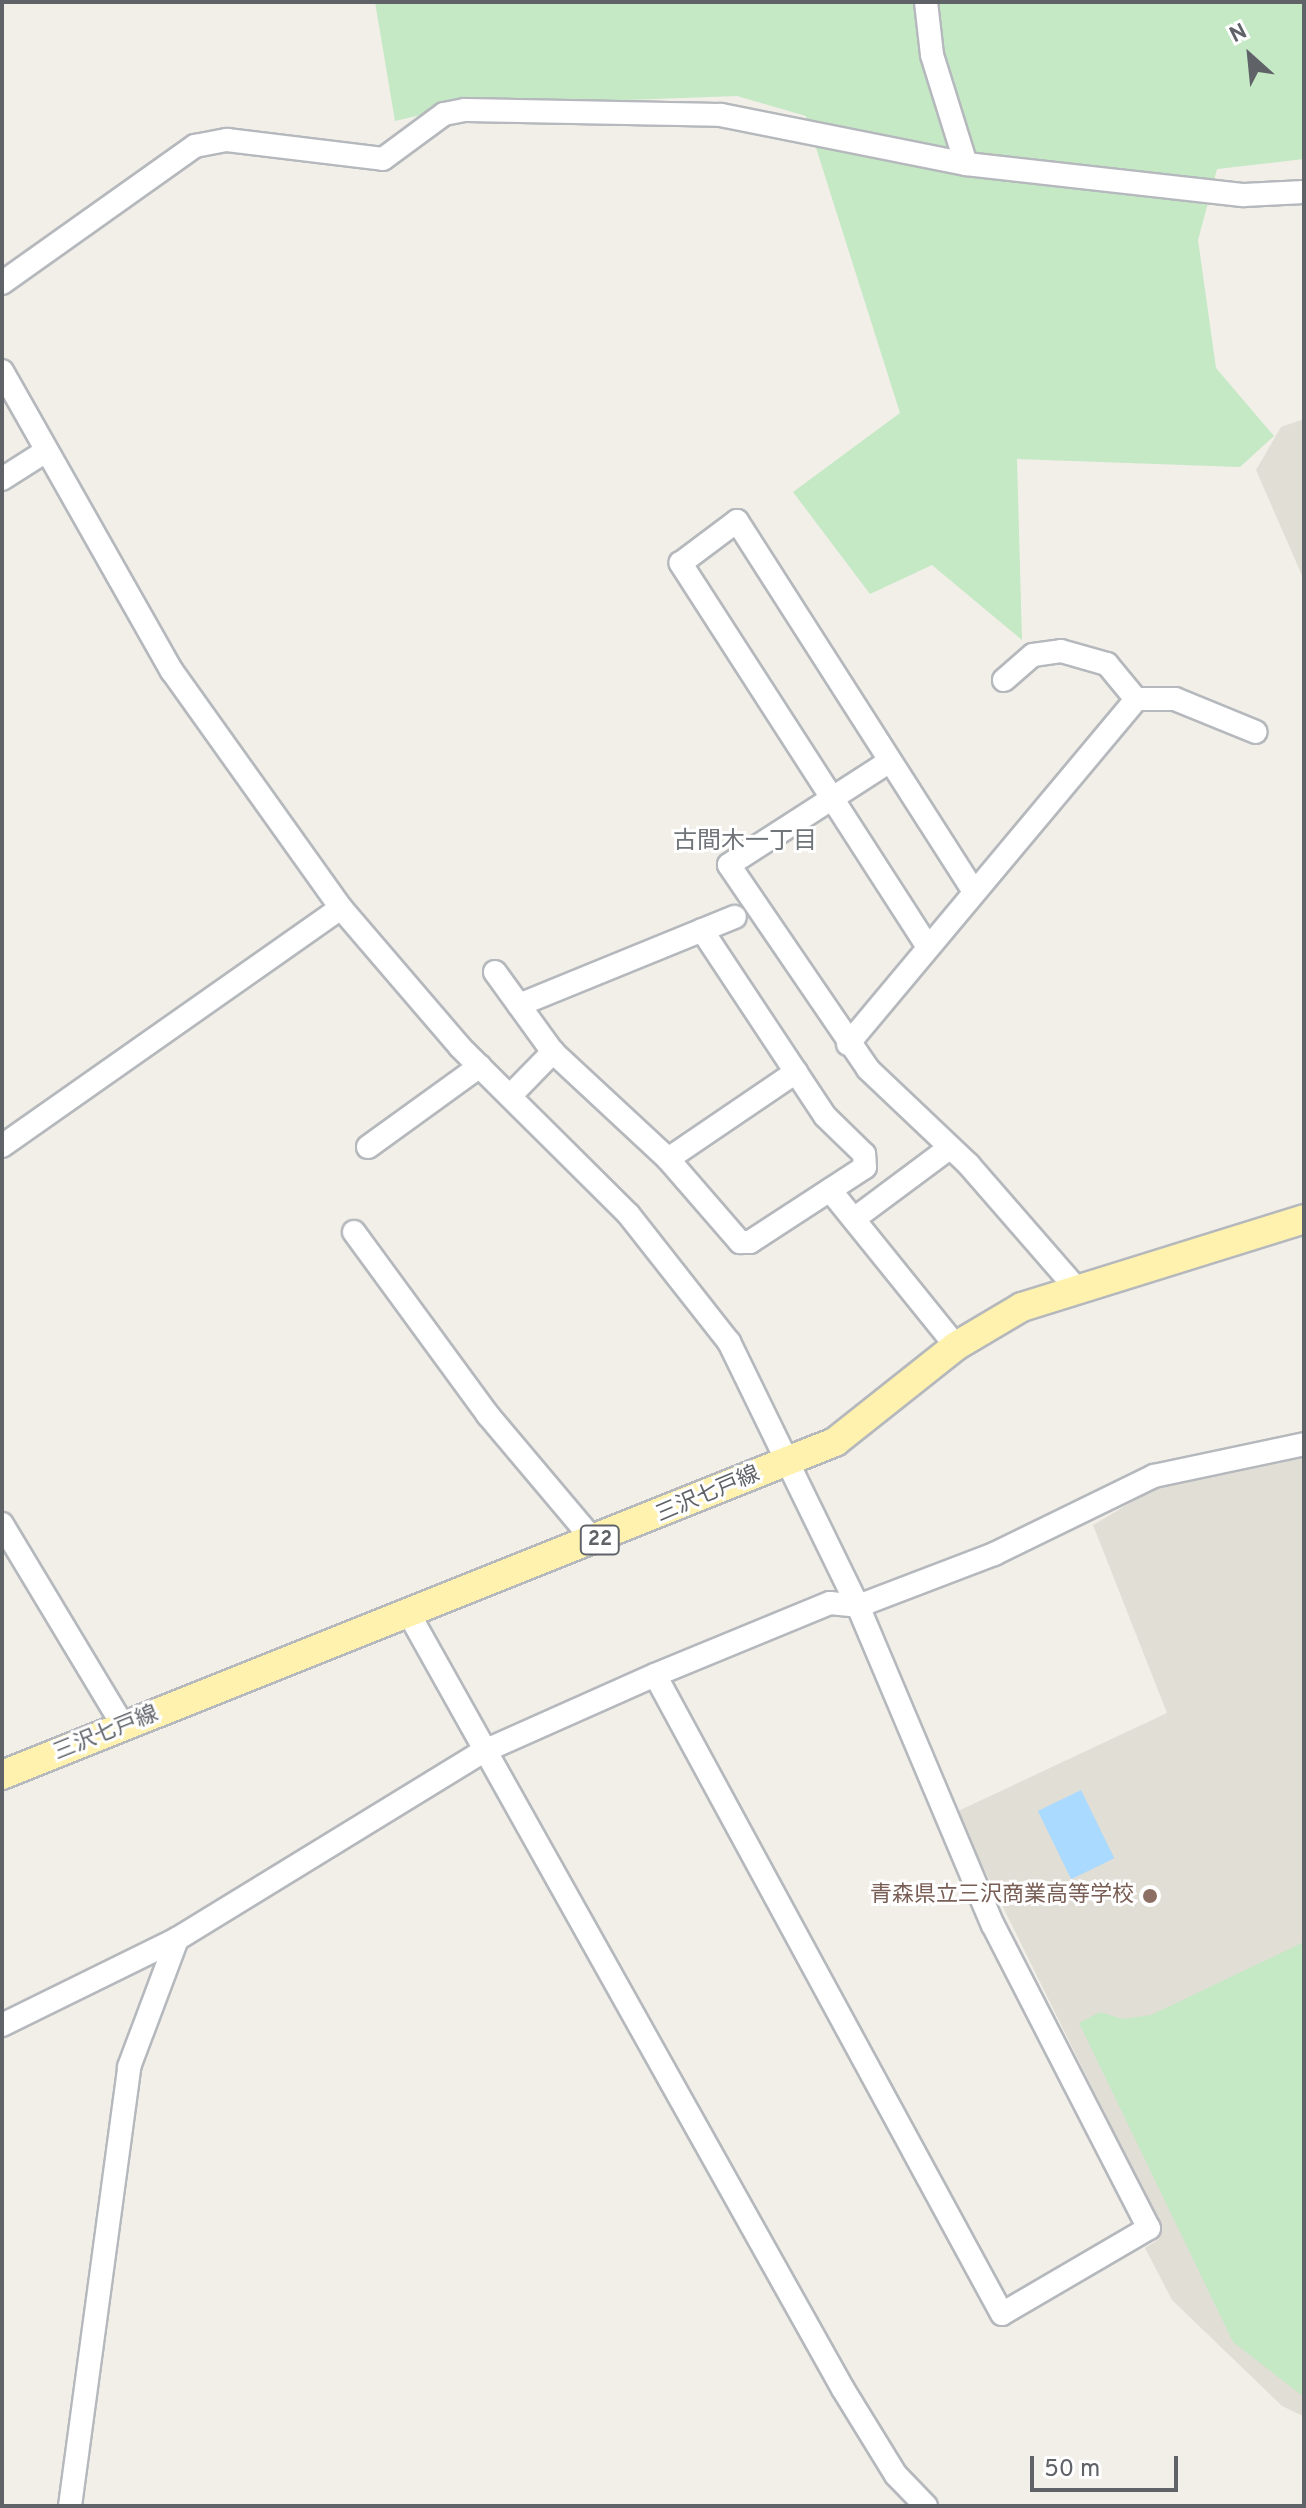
<!DOCTYPE html>
<html>
<head>
<meta charset="utf-8">
<style>
	body { margin:0 }
	#map { position:relative; width:1306px; height:2508px; overflow:hidden; background:#f1efe8; font-family:Overpass,"Noto Sans JP",sans-serif }
	div>[style] { position:absolute }
	.education>* { inset:0; background:#e1ded6 }
	.green>* { inset:0; background:#c5e8c5 }
	.water>* { inset:0; background:#aadaff; transform-origin:0 0 }
	.roads { filter:drop-shadow(2px 0 #b5b8bc) drop-shadow(-2px 0 #b5b8bc) drop-shadow(0 2px #b5b8bc) drop-shadow(0 -2px #b5b8bc) }
	.minor>* { height:22px; margin:-11px; padding:0 11px; transform-origin:11px; border-radius:11px; background:#fff }
	.major>* { height:28px; margin:-14px; padding:0 14px; transform-origin:14px; border-radius:14px; background:#fff2af }
	.dots>* { width:22px; height:22px; translate:-50% -50%; box-sizing:border-box; border:4px solid #fff; border-radius:50% }
	span { translate:-50% -50%; white-space:nowrap; text-align:center; line-height:1.15; -webkit-text-stroke:6px #fff; paint-order:stroke }
	.shield-label span { padding:2px 6px; background:#fff; border:2px solid; border-radius:6px; -webkit-text-stroke-width:0 }
	.shield-label { font-size:20px; color:#5f6368; font-weight:700 }
	.street-label { font-size:22px; color:#5f6368 }
	.education-label { font-size:22px; color:#785e54 }
	.right { translate:-100% -50%; text-align:right }
	.neighbourhood-label { font-size:24px; color:#70757a }
	.frame { position:absolute; inset:0; border:4px solid #5f6368; pointer-events:none }
	.north { position:absolute; left:1210px; top:16px; width:80px; height:80px; -webkit-text-stroke:6px #fff; paint-order:stroke; rotate:333deg; font-size:22px; font-weight:700; line-height:32px; text-align:center; color:#5f6368 }
	.north::after { content:''; display:block; margin:auto; width:28px; height:36px; background:#5f6368; clip-path:polygon(50% 0,100% 100%,50% 72%,0 100%) }
	.scale { position:absolute; left:1030px; top:2456px; width:148px; height:36px; box-sizing:border-box; border:4px solid #5f6368; border-top:0; padding-left:10px; font-size:24px; line-height:28px; white-space:nowrap; color:#5f6368; -webkit-text-stroke:6px #fff; paint-order:stroke }
</style>
</head>
<body>
<div id="map">
	<div class="education">
		<i style="clip-path:polygon(1304px 419px,1304px 580px,1256px 470px,1281px 427px)"></i>
		<i style="clip-path:polygon(1304px 1453px,1304px 2414px,1301px 2415px,1282px 2406px,1172px 2300px,1145px 2248px,1159px 2239px,1161px 2227px,956px 1812px,1167px 1713px,1093px 1525px,1162px 1484px)"></i>
	</div>
	<div class="green">
		<i style="clip-path:polygon(375px 2px,1304px 2px,1304px 159px,1217px 169px,1198px 240px,1216px 368px,1274px 436px,1240px 467px,1017px 459px,1022px 640px,932px 565px,870px 594px,793px 492px,900px 413px,806px 116px,737px 96px,459px 106px,395px 121px)"></i>
		<i style="clip-path:polygon(1304px 1942px,1304px 2397px,1233px 2342px,1079px 2023px,1100px 2012px,1123px 2019px,1151px 2015px)"></i>
	</div>
	<div class="water">
		<i style="left:1081px;top:1790px;width:76px;height:48px;rotate:64deg"></i>
	</div>
	<div class="roads">
		<div class="minor">
			<i style="left:926px;top:2px;width:53px;rotate:83.5deg"></i>
			<i style="left:932px;top:55px;width:114px;rotate:72.7deg"></i>
			<i style="left:2px;top:283px;width:237px;rotate:-35.4deg"></i>
			<i style="left:195px;top:146px;width:33px;rotate:-11deg"></i>
			<i style="left:227px;top:140px;width:157px;rotate:6.9deg"></i>
			<i style="left:383px;top:159px;width:76px;rotate:-36.4deg"></i>
			<i style="left:444px;top:114px;width:21px;rotate:-11deg"></i>
			<i style="left:465px;top:110px;width:256px;rotate:1.1deg"></i>
			<i style="left:721px;top:115px;width:250px;rotate:11.3deg"></i>
			<i style="left:966px;top:164px;width:280px;rotate:6.4deg"></i>
			<i style="left:1244px;top:195px;width:60px;rotate:-2.9deg"></i>
			<i style="left:2px;top:371px;width:345px;rotate:60.5deg"></i>
			<i style="left:172px;top:671px;width:291px;rotate:54.5deg"></i>
			<i style="left:341px;top:908px;width:183px;rotate:49.4deg"></i>
			<i style="left:460px;top:1047px;width:238px;rotate:44.8deg"></i>
			<i style="left:629px;top:1215px;width:162px;rotate:51.8deg"></i>
			<i style="left:729px;top:1342px;width:294px;rotate:64deg"></i>
			<i style="left:858px;top:1606px;width:346px;rotate:67.1deg"></i>
			<i style="left:993px;top:1925px;width:341px;rotate:62.8deg"></i>
			<i style="left:1149px;top:2228px;width:170px;rotate:149.7deg"></i>
			<i style="left:1002px;top:2314px;width:727px;rotate:-118.5deg"></i>
			<i style="left:2px;top:479px;width:49px;rotate:-32.4deg"></i>
			<i style="left:1004px;top:680px;width:38px;rotate:-41deg"></i>
			<i style="left:1033px;top:655px;width:28px;rotate:-8deg"></i>
			<i style="left:1061px;top:651px;width:48px;rotate:15.8deg"></i>
			<i style="left:1107px;top:664px;width:45px;rotate:50.4deg"></i>
			<i style="left:887px;top:763px;width:188px;rotate:147.2deg"></i>
			<i style="left:729px;top:865px;width:247px;rotate:55.7deg"></i>
			<i style="left:868px;top:1069px;width:139px;rotate:43.5deg"></i>
			<i style="left:969px;top:1165px;width:162px;rotate:49deg"></i>
			<i style="left:928px;top:947px;width:457px;rotate:-122.8deg"></i>
			<i style="left:681px;top:563px;width:70px;rotate:-36.9deg"></i>
			<i style="left:737px;top:521px;width:439px;rotate:57.4deg"></i>
			<i style="left:495px;top:972px;width:99px;rotate:54.1deg"></i>
			<i style="left:553px;top:1052px;width:157px;rotate:42.9deg"></i>
			<i style="left:668px;top:1159px;width:110px;rotate:49.1deg"></i>
			<i style="left:740px;top:1242px;width:10px"></i>
			<i style="left:750px;top:1242px;width:137px;rotate:-33.1deg"></i>
			<i style="left:865px;top:1167px;width:13px;rotate:-94deg"></i>
			<i style="left:864px;top:1154px;width:54px;rotate:-135.7deg"></i>
			<i style="left:825px;top:1116px;width:223px;rotate:-123.5deg"></i>
			<i style="left:519px;top:1005px;width:233px;rotate:-22.2deg"></i>
			<i style="left:848px;top:1044px;width:449px;rotate:-50.1deg"></i>
			<i style="left:1136px;top:699px;width:39px"></i>
			<i style="left:1175px;top:699px;width:87px;rotate:22.2deg"></i>
			<i style="left:510px;top:1096px;width:62px;rotate:-45.7deg"></i>
			<i style="left:2px;top:1146px;width:414px;rotate:-35.1deg"></i>
			<i style="left:368px;top:1147px;width:138px;rotate:-35.9deg"></i>
			<i style="left:668px;top:1159px;width:155px;rotate:-34.2deg"></i>
			<i style="left:830px;top:1190px;width:201px;rotate:51.1deg"></i>
			<i style="left:854px;top:1219px;width:117px;rotate:-36.7deg"></i>
			<i style="left:354px;top:1232px;width:227px;rotate:53.8deg"></i>
			<i style="left:488px;top:1415px;width:166px;rotate:49.9deg"></i>
			<i style="left:2px;top:1524px;width:237px;rotate:59deg"></i>
			<i style="left:409px;top:1614px;width:888px;rotate:60.75deg"></i>
			<i style="left:843px;top:2389px;width:101px;rotate:58.4deg"></i>
			<i style="left:896px;top:2475px;width:43px;rotate:45.9deg"></i>
			<i style="left:2px;top:2025px;width:195px;rotate:-26.2deg"></i>
			<i style="left:177px;top:1939px;width:358px;rotate:-31.5deg"></i>
			<i style="left:482px;top:1752px;width:189px;rotate:-24deg"></i>
			<i style="left:655px;top:1675px;width:189px;rotate:-22.4deg"></i>
			<i style="left:830px;top:1603px;width:28px;rotate:6deg"></i>
			<i style="left:858px;top:1606px;width:146px;rotate:-20.9deg"></i>
			<i style="left:994px;top:1554px;width:178px;rotate:-26deg"></i>
			<i style="left:1154px;top:1476px;width:153px;rotate:-12deg"></i>
			<i style="left:70px;top:2506px;width:443px;rotate:-82.3deg"></i>
			<i style="left:129px;top:2067px;width:137px;rotate:-69.4deg"></i>
		</div>
		<div class="major">
			<i style="left:2px;top:1775px;width:897px;rotate:-21.79deg"></i>
			<i style="left:835px;top:1442px;width:154px;rotate:-38.4deg"></i>
			<i style="left:956px;top:1346px;width:77px;rotate:-30.6deg"></i>
			<i style="left:1022px;top:1307px;width:295px;rotate:-17.3deg"></i>
		</div>
	</div>
	<div class="dots">
		<i style="left:1150px;top:1896px;background:#8d6e63"></i>
	</div>
	<div class="shield-label">
		<span style="left:600px;top:1540px">22</span>
	</div>
	<div class="street-label">
		<span style="left:708px;top:1495px;rotate:-23deg">三沢七戸線</span>
		<span style="left:106px;top:1734px;rotate:-22deg">三沢七戸線</span>
	</div>
	<div class="education-label">
		<span class="right" style="left:1134px;top:1896px">青森県立三沢商業高等学校</span>
	</div>
	<div class="neighbourhood-label">
		<span style="left:745px;top:843px">古間木一丁目</span>
	</div>
	<div class="frame"></div>
	<div class="north">N</div>
	<div class="scale">50 m</div>
</div>
</body>
</html>
